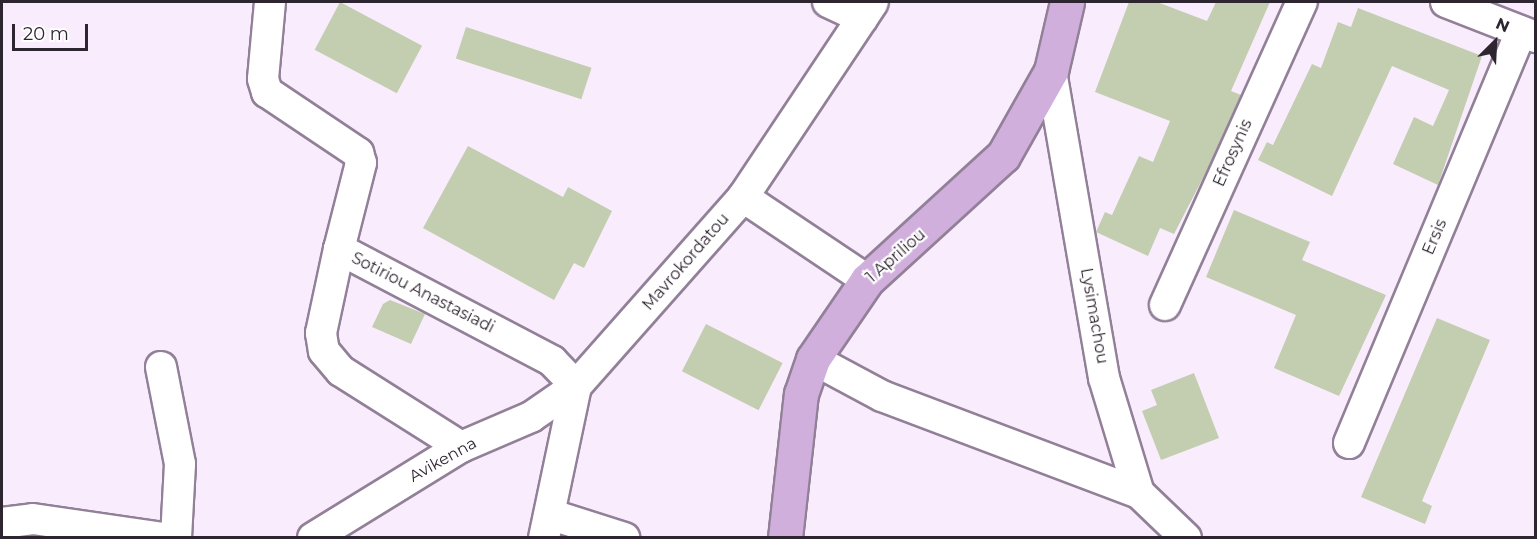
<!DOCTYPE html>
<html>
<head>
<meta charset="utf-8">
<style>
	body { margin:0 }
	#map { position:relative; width:1537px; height:539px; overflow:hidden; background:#f9edfd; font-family:Montserrat,sans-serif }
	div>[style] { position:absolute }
	.building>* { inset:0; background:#c3cdb0; transform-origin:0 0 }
	.roads { filter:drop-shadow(2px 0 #928098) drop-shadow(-2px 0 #928098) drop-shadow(0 2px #928098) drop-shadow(0 -2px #928098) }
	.minor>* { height:30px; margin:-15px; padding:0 15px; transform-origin:15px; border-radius:15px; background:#fff }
	.major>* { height:33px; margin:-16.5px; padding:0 16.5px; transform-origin:16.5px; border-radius:16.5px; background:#d1afdd }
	span { translate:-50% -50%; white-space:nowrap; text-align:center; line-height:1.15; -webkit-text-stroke:4.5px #fff; paint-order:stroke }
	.street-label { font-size:16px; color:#2d252f }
	.frame { position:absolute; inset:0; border:3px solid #2d252f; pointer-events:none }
	.north { position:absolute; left:1465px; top:12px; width:60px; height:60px; -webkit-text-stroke:4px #fff; paint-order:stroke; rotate:24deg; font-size:16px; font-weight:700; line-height:24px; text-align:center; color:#2d252f }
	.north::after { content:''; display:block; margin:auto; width:21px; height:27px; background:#2d252f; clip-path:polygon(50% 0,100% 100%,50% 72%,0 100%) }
	.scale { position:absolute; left:12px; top:24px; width:76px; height:27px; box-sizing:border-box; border:3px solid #2d252f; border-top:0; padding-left:8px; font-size:18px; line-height:21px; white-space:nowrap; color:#2d252f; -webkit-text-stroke:4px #fff; paint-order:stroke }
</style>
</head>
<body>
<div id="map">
	<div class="building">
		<i style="left:340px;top:2px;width:93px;height:54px;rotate:28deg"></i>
		<i style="clip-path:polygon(1129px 2px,1157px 2px,1207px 21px,1216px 2px,1270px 2px,1231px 91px,1241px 95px,1205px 174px,1174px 234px,1160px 228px,1148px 256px,1096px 232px,1105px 212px,1112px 215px,1139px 156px,1153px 162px,1170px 121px,1095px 92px)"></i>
		<i style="clip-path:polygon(1358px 8px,1482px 56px,1438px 185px,1393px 164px,1414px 117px,1433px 126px,1449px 90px,1392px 66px,1332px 196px,1258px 160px,1267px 142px,1273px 145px,1312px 64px,1321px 68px,1338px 22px,1351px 27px)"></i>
		<i style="left:466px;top:27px;width:132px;height:33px;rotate:18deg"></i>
		<i style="clip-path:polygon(468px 146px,563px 197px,568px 187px,612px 211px,584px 268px,574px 263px,554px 300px,423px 228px)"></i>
		<i style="clip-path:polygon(1234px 210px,1310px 242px,1302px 260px,1386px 295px,1339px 396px,1274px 368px,1296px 315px,1206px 277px)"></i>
		<i style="clip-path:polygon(390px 300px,425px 314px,411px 344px,372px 327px,383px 304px)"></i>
		<i style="clip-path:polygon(1437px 318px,1490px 340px,1422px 501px,1432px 506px,1425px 524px,1361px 497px)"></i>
		<i style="left:706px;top:324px;width:86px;height:53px;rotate:27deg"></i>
		<i style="clip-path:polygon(1194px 373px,1219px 438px,1161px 460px,1142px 411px,1157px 405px,1151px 390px)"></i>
	</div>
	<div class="roads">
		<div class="minor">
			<i style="left:270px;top:2px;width:77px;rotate:95.2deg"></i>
			<i style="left:263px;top:79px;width:14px;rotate:73deg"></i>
			<i style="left:267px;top:92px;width:110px;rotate:33.8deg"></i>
			<i style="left:358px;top:153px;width:10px;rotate:73deg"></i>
			<i style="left:361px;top:163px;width:89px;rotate:104.3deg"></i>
			<i style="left:339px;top:249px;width:241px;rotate:27.7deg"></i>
			<i style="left:552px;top:361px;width:35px;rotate:46deg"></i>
			<i style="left:828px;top:2px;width:38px;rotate:25deg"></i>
			<i style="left:1446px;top:2px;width:97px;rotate:21.3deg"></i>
			<i style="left:1051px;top:71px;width:312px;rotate:80.2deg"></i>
			<i style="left:1104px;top:378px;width:120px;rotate:73.1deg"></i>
			<i style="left:1139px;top:493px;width:65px;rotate:43.8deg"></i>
			<i style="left:743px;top:197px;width:149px;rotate:33.8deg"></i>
			<i style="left:339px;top:249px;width:86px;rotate:102.1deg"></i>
			<i style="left:321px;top:333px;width:18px;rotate:81deg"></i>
			<i style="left:324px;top:351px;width:26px;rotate:50deg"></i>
			<i style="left:341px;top:371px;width:142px;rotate:32.3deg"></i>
			<i style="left:1165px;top:305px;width:333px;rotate:-65.7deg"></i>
			<i style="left:813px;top:359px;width:78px;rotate:28.2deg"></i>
			<i style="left:882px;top:396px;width:275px;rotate:20.7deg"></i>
			<i style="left:161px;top:367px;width:99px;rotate:78.9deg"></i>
			<i style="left:180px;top:464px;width:74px;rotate:93.1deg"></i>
			<i style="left:1349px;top:443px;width:446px;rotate:-67.3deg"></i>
			<i style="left:552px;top:515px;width:76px;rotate:17.7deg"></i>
			<i style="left:2px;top:523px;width:31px;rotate:-7deg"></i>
			<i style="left:33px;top:519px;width:132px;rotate:8.3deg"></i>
			<i style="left:313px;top:538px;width:174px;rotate:-31.6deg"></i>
			<i style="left:461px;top:447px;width:76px;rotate:-23.2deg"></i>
			<i style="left:531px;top:417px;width:55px;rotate:-34.6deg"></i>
			<i style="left:544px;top:538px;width:155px;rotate:-78.1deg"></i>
			<i style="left:576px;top:386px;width:252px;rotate:-48.5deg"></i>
			<i style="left:743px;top:197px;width:234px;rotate:-56.3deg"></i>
		</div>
		<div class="major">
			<i style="left:785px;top:538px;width:145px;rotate:-83.7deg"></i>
			<i style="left:801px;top:394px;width:37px;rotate:-71deg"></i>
			<i style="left:813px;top:359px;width:96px;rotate:-55.6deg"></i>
			<i style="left:867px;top:280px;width:184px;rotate:-42.4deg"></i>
			<i style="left:1003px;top:156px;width:98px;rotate:-60.5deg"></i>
			<i style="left:1051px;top:71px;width:71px;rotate:-76.9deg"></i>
		</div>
	</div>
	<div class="street-label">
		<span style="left:1233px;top:153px;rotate:-66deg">Efrosynis</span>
		<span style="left:1435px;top:237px;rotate:-67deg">Ersis</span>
		<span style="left:896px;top:256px;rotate:-41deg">1 Apriliou</span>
		<span style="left:686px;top:262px;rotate:-49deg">Mavrokordatou</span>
		<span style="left:423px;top:293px;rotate:27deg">Sotiriou Anastasiadi</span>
		<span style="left:1094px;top:316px;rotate:80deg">Lysimachou</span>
		<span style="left:443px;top:460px;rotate:-29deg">Avikenna</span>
	</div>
	<div class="frame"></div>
	<div class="north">N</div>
	<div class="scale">20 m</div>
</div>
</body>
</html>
